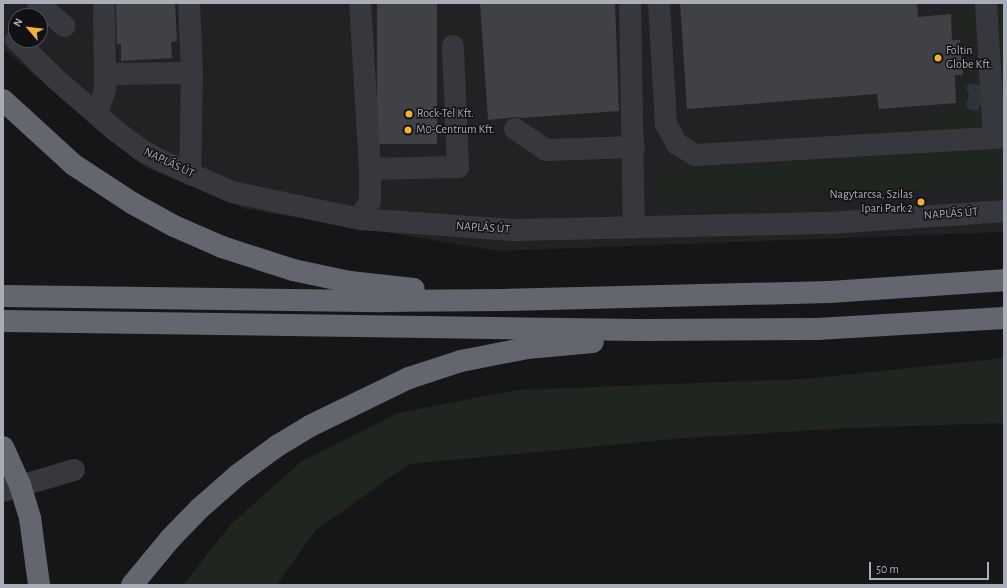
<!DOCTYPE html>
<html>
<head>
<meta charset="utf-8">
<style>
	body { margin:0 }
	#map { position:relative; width:1007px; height:588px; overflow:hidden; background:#161618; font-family:"Alegreya Sans",sans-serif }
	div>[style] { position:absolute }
	.built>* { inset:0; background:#222225 }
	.green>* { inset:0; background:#1e261f }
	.water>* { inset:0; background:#2c353c }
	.building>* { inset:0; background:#404145; transform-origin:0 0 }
	.minor>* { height:22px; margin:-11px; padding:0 11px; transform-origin:11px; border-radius:11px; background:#37383d }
	.highway>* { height:22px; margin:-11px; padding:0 11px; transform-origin:11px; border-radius:11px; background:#63666e }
	.dots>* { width:11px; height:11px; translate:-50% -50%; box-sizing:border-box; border:2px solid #111113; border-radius:50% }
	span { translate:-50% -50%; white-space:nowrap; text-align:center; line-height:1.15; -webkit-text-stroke:3px #111113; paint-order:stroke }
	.poi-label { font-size:12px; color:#a8adb8 }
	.left { translate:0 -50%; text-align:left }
	.right { translate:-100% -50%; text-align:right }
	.street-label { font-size:12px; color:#a8adb8 }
	.frame { position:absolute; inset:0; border:4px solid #a8adb8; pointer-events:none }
	.north { position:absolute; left:8px; top:8px; width:40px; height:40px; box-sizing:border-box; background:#111113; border:1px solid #4d4f55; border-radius:50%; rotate:298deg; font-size:11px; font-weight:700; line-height:16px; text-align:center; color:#a8adb8 }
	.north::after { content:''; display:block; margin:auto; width:14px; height:18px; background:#f2b134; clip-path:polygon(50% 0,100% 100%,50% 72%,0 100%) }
	.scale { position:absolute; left:869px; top:562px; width:120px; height:18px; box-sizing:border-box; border:2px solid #a8adb8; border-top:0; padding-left:5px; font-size:12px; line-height:14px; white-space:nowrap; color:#a8adb8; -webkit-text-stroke:3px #111113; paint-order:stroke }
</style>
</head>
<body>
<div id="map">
	<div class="built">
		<i style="clip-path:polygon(evenodd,3px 3px,1004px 3px,1004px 232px,498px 251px,245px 209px,144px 167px,3px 49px,3px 3px,16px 16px,40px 16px,40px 40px,16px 40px,16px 16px)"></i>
	</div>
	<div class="green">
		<i style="clip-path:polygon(995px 3px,1004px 3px,1004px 109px,1002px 104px)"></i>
		<i style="clip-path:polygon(976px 6px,985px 115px,978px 128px,935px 135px,933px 111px,964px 108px,962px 82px,975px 81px,971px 32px,959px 32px,958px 8px)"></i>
		<i style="clip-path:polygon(1004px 146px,1004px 184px,659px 204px,658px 172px)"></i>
		<i style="clip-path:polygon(1004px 358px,1004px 423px,850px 428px,684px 438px,409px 464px,316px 530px,276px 585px,183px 585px,231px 524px,302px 461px,398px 413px,516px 390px,805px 379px)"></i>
	</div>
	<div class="water">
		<i style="clip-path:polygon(969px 84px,980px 85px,981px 88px,982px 102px,977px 111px,968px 109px,966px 105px,969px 94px,966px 88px)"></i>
	</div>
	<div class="building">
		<i style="clip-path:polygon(116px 3px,175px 3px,177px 41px,171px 42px,172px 58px,121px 61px,121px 44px,117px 44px)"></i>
		<i style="left:377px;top:3px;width:60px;height:141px"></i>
		<i style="clip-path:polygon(480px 3px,615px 3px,619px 111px,520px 118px,516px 117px,488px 120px)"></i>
		<i style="clip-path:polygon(680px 3px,917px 3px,918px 17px,951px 14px,952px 40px,960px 40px,963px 75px,955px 75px,956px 103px,879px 109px,877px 94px,687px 109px)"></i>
	</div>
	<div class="minor">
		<i style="left:38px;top:3px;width:35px;rotate:41deg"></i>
		<i style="left:189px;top:3px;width:70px;rotate:87.5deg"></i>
		<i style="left:192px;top:73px;width:101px;rotate:91.1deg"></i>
		<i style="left:630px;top:3px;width:225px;rotate:89deg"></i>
		<i style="left:659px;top:3px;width:121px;rotate:86.7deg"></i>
		<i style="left:666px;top:124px;width:23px;rotate:61deg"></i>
		<i style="left:677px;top:144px;width:21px;rotate:31deg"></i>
		<i style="left:695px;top:155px;width:310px;rotate:-3.3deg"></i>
		<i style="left:986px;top:3px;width:134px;rotate:86.6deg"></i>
		<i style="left:16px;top:40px;width:59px;rotate:44.3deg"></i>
		<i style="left:58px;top:81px;width:77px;rotate:40.8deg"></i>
		<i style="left:116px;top:131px;width:31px;rotate:37deg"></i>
		<i style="left:141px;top:150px;width:24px;rotate:28deg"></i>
		<i style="left:162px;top:161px;width:77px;rotate:23.9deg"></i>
		<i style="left:232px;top:192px;width:131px;rotate:11.9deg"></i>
		<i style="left:360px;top:219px;width:155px;rotate:4.1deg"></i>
		<i style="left:515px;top:230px;width:315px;rotate:-1.3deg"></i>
		<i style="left:830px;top:223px;width:174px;rotate:-3.9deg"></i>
		<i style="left:106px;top:74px;width:86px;rotate:-0.7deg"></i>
		<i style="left:97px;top:113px;width:24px;rotate:-71deg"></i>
		<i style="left:105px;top:90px;width:87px;rotate:-90.7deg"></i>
		<i style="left:515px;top:129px;width:37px;rotate:34deg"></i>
		<i style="left:546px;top:150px;width:88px;rotate:-2deg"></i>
		<i style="left:370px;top:169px;width:88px;rotate:-1.3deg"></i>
		<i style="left:458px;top:167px;width:121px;rotate:-92.4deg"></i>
		<i style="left:360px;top:219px;width:21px;rotate:-61deg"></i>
		<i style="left:370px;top:201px;width:32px;rotate:-90deg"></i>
		<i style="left:370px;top:169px;width:166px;rotate:-93.4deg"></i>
		<i style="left:3px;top:491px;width:74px;rotate:-16.5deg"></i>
	</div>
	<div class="highway">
		<i style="left:3px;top:100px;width:96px;rotate:42.5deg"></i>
		<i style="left:74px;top:165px;width:69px;rotate:33.2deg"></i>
		<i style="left:132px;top:203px;width:48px;rotate:28.7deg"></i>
		<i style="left:174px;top:226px;width:52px;rotate:23.6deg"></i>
		<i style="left:222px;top:247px;width:75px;rotate:17.9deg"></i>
		<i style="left:293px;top:270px;width:58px;rotate:11.9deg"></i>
		<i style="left:350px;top:282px;width:64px;rotate:6.2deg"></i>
		<i style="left:3px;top:296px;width:379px;rotate:0.8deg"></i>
		<i style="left:382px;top:301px;width:121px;rotate:-0.5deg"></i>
		<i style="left:503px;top:300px;width:327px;rotate:-1.4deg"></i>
		<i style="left:830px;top:292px;width:174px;rotate:-3.9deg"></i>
		<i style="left:3px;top:321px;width:638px;rotate:0.81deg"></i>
		<i style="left:641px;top:330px;width:176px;rotate:-0.3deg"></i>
		<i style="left:817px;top:329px;width:187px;rotate:-3.4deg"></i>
		<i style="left:3px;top:447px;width:42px;rotate:65.9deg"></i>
		<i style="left:20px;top:485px;width:34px;rotate:73deg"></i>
		<i style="left:30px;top:518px;width:68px;rotate:82.3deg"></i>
		<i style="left:132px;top:585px;width:60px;rotate:-50.4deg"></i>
		<i style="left:170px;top:539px;width:42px;rotate:-46deg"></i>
		<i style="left:199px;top:509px;width:53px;rotate:-41.2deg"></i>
		<i style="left:239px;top:474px;width:47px;rotate:-36.4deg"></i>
		<i style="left:277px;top:446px;width:39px;rotate:-31deg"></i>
		<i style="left:310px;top:426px;width:110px;rotate:-25.9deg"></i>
		<i style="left:409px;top:378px;width:55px;rotate:-18.1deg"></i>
		<i style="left:461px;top:361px;width:67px;rotate:-11.1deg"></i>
		<i style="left:527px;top:348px;width:66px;rotate:-5.2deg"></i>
	</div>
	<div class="dots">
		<i style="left:938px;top:58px;background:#f2b134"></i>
		<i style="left:409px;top:114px;background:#f2b134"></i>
		<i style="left:408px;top:130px;background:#f2b134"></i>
		<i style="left:921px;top:202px;background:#f2b134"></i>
	</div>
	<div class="poi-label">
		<span class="left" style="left:946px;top:58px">Foltin<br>Globe Kft.</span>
		<span class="left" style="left:417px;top:114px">Rock-Tel Kft.</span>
		<span class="left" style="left:416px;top:130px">M0-Centrum Kft.</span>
		<span class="right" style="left:913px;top:202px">Nagytarcsa, Szilas<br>Ipari Park 2</span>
	</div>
	<div class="street-label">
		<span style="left:169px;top:163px;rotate:26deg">NAPLÁS ÚT</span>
		<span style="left:951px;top:214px;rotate:-4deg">NAPLÁS ÚT</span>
		<span style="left:483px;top:228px;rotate:4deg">NAPLÁS ÚT</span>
	</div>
	<div class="frame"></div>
	<div class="north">N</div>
	<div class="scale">50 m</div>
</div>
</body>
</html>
